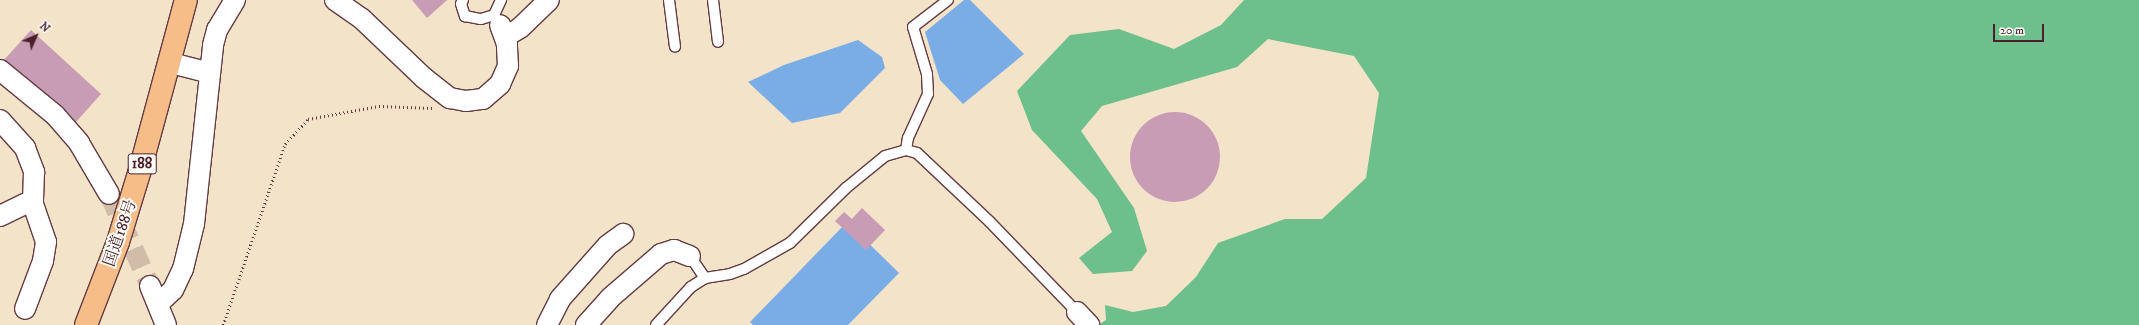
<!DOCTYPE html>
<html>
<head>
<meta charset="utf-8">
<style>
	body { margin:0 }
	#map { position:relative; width:2139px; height:325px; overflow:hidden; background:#f3e3c8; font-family:"IM FELL DW Pica","Noto Serif JP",serif }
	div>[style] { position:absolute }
	.forest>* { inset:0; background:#6dbf8b }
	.water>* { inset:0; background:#7aade6 }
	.building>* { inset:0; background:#c99cb5 }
	.round { border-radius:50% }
	.minor-tunnel>* { height:20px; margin-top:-10px; transform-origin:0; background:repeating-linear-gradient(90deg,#d1bca9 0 20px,transparent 0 30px) }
	.path>* { height:2.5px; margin-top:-1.25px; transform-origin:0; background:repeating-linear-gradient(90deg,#633c43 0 1px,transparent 0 4px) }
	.roads { filter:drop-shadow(1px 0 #633c43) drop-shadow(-1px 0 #633c43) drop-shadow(0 1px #633c43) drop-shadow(0 -1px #633c43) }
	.service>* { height:10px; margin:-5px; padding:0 5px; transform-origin:5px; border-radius:5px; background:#fff }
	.minor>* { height:20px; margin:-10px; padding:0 10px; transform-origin:10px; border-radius:10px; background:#fff }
	.trunk>* { height:22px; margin:-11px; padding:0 11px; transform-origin:11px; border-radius:11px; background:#f7bd88 }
	span { translate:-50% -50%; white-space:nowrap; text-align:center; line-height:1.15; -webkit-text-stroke:4px #fdfcf7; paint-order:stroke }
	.shield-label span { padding:1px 3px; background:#fdfcf7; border:1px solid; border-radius:3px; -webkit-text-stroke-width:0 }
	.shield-label { font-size:15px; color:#4a1f2b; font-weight:700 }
	.street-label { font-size:16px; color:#4a1f2b }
	.north { position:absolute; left:16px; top:16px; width:40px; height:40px; -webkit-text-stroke:3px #fdfcf7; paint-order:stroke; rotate:45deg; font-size:11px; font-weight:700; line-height:16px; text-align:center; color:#4a1f2b }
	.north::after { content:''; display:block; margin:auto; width:14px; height:18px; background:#4a1f2b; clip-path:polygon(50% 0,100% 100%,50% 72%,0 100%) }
	.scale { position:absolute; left:1993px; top:24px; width:51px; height:18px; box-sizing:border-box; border:2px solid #4a1f2b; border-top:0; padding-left:5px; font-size:12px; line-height:14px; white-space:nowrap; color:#4a1f2b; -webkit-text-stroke:3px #fdfcf7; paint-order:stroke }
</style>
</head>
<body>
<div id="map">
	<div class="forest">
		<i style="clip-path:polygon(1244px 0,2139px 0,2139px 325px,1098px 325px,1106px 320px,1105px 305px,1133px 312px,1166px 306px,1196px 277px,1218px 243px,1285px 219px,1322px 219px,1366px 178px,1379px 93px,1354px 56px,1268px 39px,1237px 67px,1102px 106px,1081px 131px,1134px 208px,1147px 251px,1132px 271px,1093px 274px,1079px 258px,1112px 232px,1097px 199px,1032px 130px,1017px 91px,1070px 35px,1119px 29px,1174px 49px,1221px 25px)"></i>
	</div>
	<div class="water">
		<i style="clip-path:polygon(964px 0,970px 0,1024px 54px,963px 104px,940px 80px,925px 32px)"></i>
		<i style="clip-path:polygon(858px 40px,882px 57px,885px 68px,840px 113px,792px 123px,748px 82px,784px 65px)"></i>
		<i style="clip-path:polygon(847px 222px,899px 273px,848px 325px,753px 325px,750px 322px)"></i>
	</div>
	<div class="building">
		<i style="clip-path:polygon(412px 0,447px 0,427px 18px)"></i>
		<i style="clip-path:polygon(31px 30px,101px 94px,76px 122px,62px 106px,4px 60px)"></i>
		<i class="round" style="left:1130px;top:112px;width:90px;height:90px"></i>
		<i style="clip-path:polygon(862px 208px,885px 230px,866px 250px,835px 221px,844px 212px,852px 219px)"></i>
	</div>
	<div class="minor-tunnel">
		<i style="left:109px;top:194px;width:101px;rotate:66deg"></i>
	</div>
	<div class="path">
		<i style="left:223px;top:325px;width:191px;rotate:-71.1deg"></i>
		<i style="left:285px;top:144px;width:34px;rotate:-47deg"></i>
		<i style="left:308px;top:119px;width:72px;rotate:-10.4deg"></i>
		<i style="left:379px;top:106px;width:54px;rotate:2.1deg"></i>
	</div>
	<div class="roads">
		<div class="service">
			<i style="left:463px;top:0;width:4px;rotate:117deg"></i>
			<i style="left:461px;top:4px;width:13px;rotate:72deg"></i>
			<i style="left:465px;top:16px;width:16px;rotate:11deg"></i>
			<i style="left:481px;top:19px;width:14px;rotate:-17deg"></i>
			<i style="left:494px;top:15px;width:12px;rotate:59deg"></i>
			<i style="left:669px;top:0;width:47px;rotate:82.7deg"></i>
			<i style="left:713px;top:0;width:42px;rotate:83.2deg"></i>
			<i style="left:494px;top:15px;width:17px;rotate:-65deg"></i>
			<i style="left:906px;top:150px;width:12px;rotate:-81deg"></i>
			<i style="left:908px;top:138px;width:48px;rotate:-65.6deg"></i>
			<i style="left:928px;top:94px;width:20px;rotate:-93deg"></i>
			<i style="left:927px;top:74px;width:49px;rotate:-106.6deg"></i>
			<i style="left:913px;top:27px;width:44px;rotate:-37.6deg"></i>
			<i style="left:690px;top:256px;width:27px;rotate:56deg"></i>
			<i style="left:656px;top:325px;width:52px;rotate:-47.4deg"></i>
			<i style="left:691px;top:287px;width:17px;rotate:-33deg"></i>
			<i style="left:705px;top:278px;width:25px;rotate:-9deg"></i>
			<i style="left:730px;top:274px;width:15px;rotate:-20deg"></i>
			<i style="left:744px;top:269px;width:53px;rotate:-29.5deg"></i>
			<i style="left:790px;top:243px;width:78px;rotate:-44.5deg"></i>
			<i style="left:846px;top:188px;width:50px;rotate:-39.4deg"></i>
			<i style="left:885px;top:156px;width:22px;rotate:-16deg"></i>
			<i style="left:906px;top:150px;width:11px;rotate:15deg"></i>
			<i style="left:917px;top:153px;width:100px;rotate:43.4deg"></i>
			<i style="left:990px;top:222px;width:125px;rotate:46deg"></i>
		</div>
		<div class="minor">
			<i style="left:335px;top:0;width:32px;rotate:35deg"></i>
			<i style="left:361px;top:18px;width:87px;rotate:43.6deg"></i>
			<i style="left:424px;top:78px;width:33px;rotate:38deg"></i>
			<i style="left:450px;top:98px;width:16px;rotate:11deg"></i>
			<i style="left:466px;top:101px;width:17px;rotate:-7deg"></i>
			<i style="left:483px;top:99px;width:23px;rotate:-41deg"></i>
			<i style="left:500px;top:84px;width:20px;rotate:-66deg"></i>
			<i style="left:508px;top:66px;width:22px;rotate:-93deg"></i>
			<i style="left:507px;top:44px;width:20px;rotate:-110deg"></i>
			<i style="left:505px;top:37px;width:17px;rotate:-31deg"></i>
			<i style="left:520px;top:28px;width:40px;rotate:-44deg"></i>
			<i style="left:171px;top:63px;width:40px;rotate:14.4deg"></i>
			<i style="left:0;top:70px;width:71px;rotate:39.3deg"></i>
			<i style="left:55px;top:115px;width:37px;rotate:49deg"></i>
			<i style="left:79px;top:143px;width:59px;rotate:59.5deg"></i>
			<i style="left:0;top:120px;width:38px;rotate:48deg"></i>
			<i style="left:25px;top:148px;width:26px;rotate:69deg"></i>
			<i style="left:34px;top:172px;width:32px;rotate:92deg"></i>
			<i style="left:33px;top:204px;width:40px;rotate:71.1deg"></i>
			<i style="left:46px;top:242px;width:19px;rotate:99deg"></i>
			<i style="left:43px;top:261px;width:51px;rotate:110.6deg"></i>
			<i style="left:0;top:216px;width:28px;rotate:-26deg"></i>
			<i style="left:25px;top:204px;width:8px"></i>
			<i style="left:150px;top:286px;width:42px;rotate:67.7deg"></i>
			<i style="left:159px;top:303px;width:19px;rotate:-43deg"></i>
			<i style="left:173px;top:290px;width:23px;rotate:-65deg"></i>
			<i style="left:183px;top:269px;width:46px;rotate:-76.3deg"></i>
			<i style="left:194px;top:224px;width:180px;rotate:-83.9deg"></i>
			<i style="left:213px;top:45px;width:16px;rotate:-75deg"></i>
			<i style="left:217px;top:30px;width:35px;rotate:-59deg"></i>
			<i style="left:1077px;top:312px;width:18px;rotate:47deg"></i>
			<i style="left:547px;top:325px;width:29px;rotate:-63deg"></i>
			<i style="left:560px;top:299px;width:72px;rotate:-48.4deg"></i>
			<i style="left:608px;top:245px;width:19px;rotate:-36deg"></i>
			<i style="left:586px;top:325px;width:36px;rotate:-48deg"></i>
			<i style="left:610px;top:298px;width:67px;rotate:-40.8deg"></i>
			<i style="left:661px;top:254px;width:14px;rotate:-17deg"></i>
			<i style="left:674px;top:250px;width:17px;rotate:21deg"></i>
		</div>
		<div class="trunk">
			<i style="left:86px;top:325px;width:89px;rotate:-68.9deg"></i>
			<i style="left:118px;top:242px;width:75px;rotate:-73deg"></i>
			<i style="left:140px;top:170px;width:176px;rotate:-74.9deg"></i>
		</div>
	</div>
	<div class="shield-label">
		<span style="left:142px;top:164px">188</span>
	</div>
	<div class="street-label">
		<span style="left:120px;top:233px;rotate:-71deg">国道188号</span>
	</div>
	<div class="north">N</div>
	<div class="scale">20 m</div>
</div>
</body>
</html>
